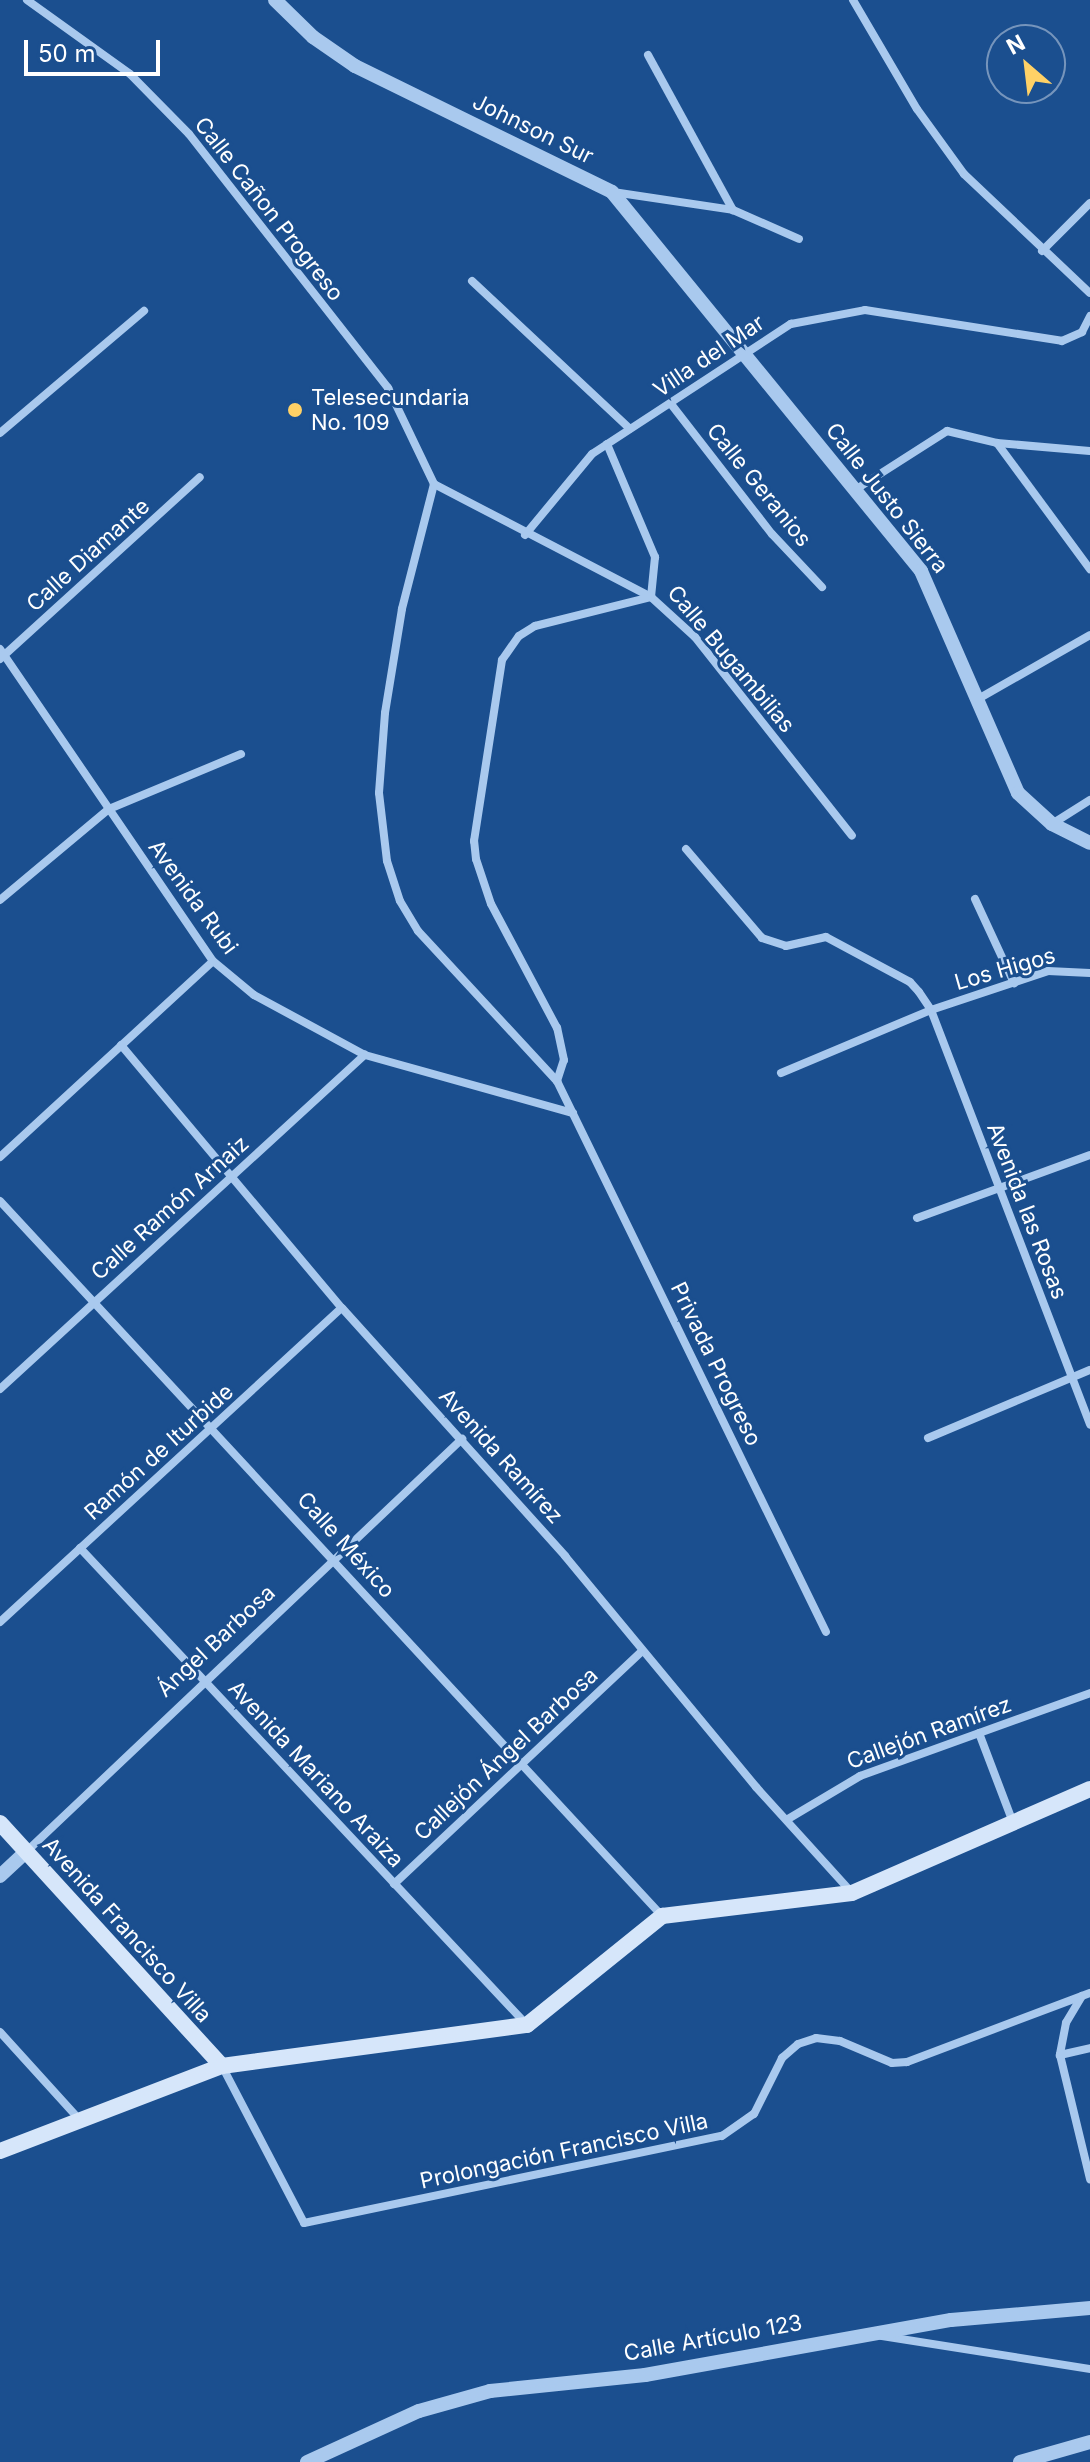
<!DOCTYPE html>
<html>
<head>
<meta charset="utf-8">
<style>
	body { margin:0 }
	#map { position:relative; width:1090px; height:2462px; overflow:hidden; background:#1b4f8f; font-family:Inter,sans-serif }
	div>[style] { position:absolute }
	.minor>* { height:8px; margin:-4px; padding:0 4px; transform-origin:4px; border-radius:4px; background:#a9c9ee }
	.tertiary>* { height:14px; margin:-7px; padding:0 7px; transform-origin:7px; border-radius:7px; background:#a9c9ee }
	.secondary>* { height:16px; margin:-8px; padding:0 8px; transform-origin:8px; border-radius:8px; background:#d6e6fa }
	.dots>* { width:22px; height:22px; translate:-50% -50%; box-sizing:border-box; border:4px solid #1b4f8f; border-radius:50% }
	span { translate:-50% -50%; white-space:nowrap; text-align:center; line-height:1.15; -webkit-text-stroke:6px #1b4f8f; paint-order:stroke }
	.street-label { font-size:22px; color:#fff }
	.poi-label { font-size:22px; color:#fff }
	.left { translate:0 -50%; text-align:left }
	.north { position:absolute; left:986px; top:24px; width:80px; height:80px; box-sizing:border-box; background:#1b4f8f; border:2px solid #7695bc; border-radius:50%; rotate:332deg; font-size:22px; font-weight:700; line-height:32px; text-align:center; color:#fff }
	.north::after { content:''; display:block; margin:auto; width:28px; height:36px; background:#ffd166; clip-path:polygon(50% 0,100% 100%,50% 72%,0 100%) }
	.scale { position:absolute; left:24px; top:40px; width:136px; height:36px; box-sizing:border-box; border:4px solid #fff; border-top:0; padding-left:10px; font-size:24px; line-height:28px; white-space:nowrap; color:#fff; -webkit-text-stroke:6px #1b4f8f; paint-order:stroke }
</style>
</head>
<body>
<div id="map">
	<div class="minor">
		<i style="left:27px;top:0;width:127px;rotate:35.7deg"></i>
		<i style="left:130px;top:74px;width:84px;rotate:45.5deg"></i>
		<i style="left:189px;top:134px;width:323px;rotate:51.9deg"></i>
		<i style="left:388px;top:388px;width:106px;rotate:64.4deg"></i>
		<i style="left:853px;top:0;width:126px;rotate:59.6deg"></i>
		<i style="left:917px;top:109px;width:80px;rotate:54.1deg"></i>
		<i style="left:964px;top:174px;width:173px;rotate:43.4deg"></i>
		<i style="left:648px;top:55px;width:177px;rotate:61.3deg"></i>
		<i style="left:613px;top:192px;width:121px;rotate:8.5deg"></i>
		<i style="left:733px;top:210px;width:72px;rotate:23.7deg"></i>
		<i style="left:1042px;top:251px;width:68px;rotate:-45deg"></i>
		<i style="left:472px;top:281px;width:216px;rotate:43.1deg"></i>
		<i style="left:671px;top:404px;width:165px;rotate:52.2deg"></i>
		<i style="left:772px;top:534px;width:73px;rotate:46.7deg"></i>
		<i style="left:0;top:433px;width:189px;rotate:-40.3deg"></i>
		<i style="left:997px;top:443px;width:157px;rotate:53.6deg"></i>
		<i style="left:607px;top:444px;width:123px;rotate:67deg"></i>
		<i style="left:655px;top:557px;width:40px;rotate:95.7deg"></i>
		<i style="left:434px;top:484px;width:129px;rotate:104.4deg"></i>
		<i style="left:402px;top:609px;width:105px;rotate:99.3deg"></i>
		<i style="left:385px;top:713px;width:80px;rotate:94.3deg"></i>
		<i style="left:379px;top:793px;width:68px;rotate:83.3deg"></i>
		<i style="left:387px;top:861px;width:42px;rotate:72deg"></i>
		<i style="left:400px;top:901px;width:35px;rotate:59deg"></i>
		<i style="left:418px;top:931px;width:205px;rotate:47.2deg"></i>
		<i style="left:557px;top:1081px;width:613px;rotate:63.98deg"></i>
		<i style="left:434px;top:484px;width:245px;rotate:27.5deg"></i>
		<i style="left:651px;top:597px;width:59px;rotate:42.3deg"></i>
		<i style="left:695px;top:637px;width:253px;rotate:51.7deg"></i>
		<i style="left:858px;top:488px;width:106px;rotate:-32.6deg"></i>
		<i style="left:947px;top:431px;width:51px;rotate:13.5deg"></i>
		<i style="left:997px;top:443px;width:93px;rotate:4.9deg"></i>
		<i style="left:525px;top:535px;width:105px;rotate:-50.4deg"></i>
		<i style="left:592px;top:454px;width:238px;rotate:-33.2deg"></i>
		<i style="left:791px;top:324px;width:75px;rotate:-10.7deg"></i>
		<i style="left:865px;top:310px;width:199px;rotate:8.9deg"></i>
		<i style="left:1062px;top:341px;width:22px;rotate:-24deg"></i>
		<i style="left:1082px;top:332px;width:18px;rotate:-63deg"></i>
		<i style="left:0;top:649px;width:378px;rotate:55.7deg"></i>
		<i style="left:213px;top:961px;width:53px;rotate:39.7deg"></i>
		<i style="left:254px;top:995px;width:126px;rotate:28.4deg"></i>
		<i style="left:365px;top:1055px;width:216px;rotate:15.6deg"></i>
		<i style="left:0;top:659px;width:270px;rotate:-42.3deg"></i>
		<i style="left:978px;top:699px;width:129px;rotate:-29.7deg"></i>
		<i style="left:1052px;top:824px;width:45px;rotate:-32.3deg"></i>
		<i style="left:686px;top:849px;width:117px;rotate:49.5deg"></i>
		<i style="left:762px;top:938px;width:25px;rotate:18deg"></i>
		<i style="left:786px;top:946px;width:41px;rotate:-12.7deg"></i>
		<i style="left:826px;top:937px;width:95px;rotate:28.2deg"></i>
		<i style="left:910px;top:982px;width:13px;rotate:48deg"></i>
		<i style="left:919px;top:992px;width:22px;rotate:56deg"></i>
		<i style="left:931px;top:1010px;width:444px;rotate:69deg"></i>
		<i style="left:975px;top:899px;width:93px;rotate:65.1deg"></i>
		<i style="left:0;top:900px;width:142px;rotate:-39.9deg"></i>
		<i style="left:109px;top:809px;width:143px;rotate:-22.6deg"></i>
		<i style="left:121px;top:1045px;width:344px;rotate:50deg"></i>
		<i style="left:342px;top:1308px;width:334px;rotate:48deg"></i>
		<i style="left:565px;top:1556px;width:300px;rotate:50.4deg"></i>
		<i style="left:756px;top:1787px;width:143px;rotate:47.8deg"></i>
		<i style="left:781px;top:1073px;width:163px;rotate:-22.8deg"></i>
		<i style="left:931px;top:1010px;width:123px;rotate:-18.4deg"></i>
		<i style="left:1048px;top:971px;width:42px;rotate:2.7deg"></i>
		<i style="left:557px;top:1081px;width:22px;rotate:-72deg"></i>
		<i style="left:564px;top:1060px;width:33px;rotate:-102deg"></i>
		<i style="left:557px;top:1028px;width:140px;rotate:-118deg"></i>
		<i style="left:491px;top:904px;width:47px;rotate:-108.4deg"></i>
		<i style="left:476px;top:859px;width:18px;rotate:-96deg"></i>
		<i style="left:474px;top:841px;width:183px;rotate:-81.2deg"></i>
		<i style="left:502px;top:660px;width:29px;rotate:-55deg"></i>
		<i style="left:519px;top:636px;width:19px;rotate:-32deg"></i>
		<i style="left:535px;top:626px;width:120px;rotate:-14deg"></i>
		<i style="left:0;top:1157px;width:289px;rotate:-42.6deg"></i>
		<i style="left:0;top:1201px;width:974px;rotate:47.2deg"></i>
		<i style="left:917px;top:1218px;width:184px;rotate:-20deg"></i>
		<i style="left:0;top:1389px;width:495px;rotate:-42.5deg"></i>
		<i style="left:928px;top:1438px;width:176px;rotate:-22.8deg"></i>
		<i style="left:80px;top:1548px;width:652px;rotate:46.86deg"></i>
		<i style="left:0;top:1622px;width:464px;rotate:-42.6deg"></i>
		<i style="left:979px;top:1733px;width:93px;rotate:69.2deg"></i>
		<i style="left:788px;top:1819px;width:84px;rotate:-30.8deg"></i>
		<i style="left:860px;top:1776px;width:245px;rotate:-19.8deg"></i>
		<i style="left:26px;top:1852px;width:601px;rotate:-43.45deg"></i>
		<i style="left:394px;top:1884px;width:340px;rotate:-43.2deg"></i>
		<i style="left:1082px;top:1996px;width:31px;rotate:121deg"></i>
		<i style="left:1066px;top:2023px;width:33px;rotate:101deg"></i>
		<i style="left:1060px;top:2055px;width:128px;rotate:76.4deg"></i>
		<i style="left:0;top:2032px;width:118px;rotate:47.8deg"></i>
		<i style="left:1060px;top:2055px;width:31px;rotate:-13deg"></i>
		<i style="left:222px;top:2066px;width:177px;rotate:62.4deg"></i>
		<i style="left:304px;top:2223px;width:427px;rotate:-11.8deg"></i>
		<i style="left:722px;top:2136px;width:39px;rotate:-35deg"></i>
		<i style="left:754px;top:2114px;width:63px;rotate:-63.4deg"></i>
		<i style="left:782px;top:2058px;width:21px;rotate:-41deg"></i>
		<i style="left:798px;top:2044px;width:19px;rotate:-18deg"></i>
		<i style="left:816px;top:2038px;width:24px;rotate:7deg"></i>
		<i style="left:840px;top:2041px;width:56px;rotate:22.9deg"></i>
		<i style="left:892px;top:2063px;width:15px;rotate:-4deg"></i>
		<i style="left:907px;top:2062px;width:196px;rotate:-20.7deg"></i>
		<i style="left:882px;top:2336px;width:211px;rotate:9deg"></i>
	</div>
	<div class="tertiary">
		<i style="left:275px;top:0;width:53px;rotate:44.2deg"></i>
		<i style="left:313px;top:37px;width:51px;rotate:34.6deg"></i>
		<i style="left:355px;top:66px;width:286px;rotate:26.1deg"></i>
		<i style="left:612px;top:192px;width:489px;rotate:50.8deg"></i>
		<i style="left:921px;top:571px;width:242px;rotate:66.4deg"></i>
		<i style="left:1018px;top:793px;width:46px;rotate:42.4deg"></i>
		<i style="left:1052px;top:824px;width:42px;rotate:26.6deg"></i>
		<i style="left:0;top:1876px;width:35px;rotate:-43deg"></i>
		<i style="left:307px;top:2462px;width:123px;rotate:-24.5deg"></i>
		<i style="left:419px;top:2411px;width:74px;rotate:-15.7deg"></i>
		<i style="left:490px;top:2391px;width:156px;rotate:-5.9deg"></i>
		<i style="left:645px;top:2375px;width:311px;rotate:-10.2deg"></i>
		<i style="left:951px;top:2320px;width:140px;rotate:-4.9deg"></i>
		<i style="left:1020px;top:2462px;width:73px;rotate:-15.9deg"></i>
	</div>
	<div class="secondary">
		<i style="left:0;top:1823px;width:329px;rotate:47.6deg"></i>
		<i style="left:0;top:2151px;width:238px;rotate:-21deg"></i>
		<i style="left:222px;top:2066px;width:308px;rotate:-7.7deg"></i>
		<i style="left:527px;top:2025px;width:174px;rotate:-38.9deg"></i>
		<i style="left:662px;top:1916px;width:191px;rotate:-6.9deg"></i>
		<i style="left:852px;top:1893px;width:260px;rotate:-23.6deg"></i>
	</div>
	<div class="dots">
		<i style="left:295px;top:410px;background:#ffd166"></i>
	</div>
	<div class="street-label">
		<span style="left:533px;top:129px;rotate:26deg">Johnson Sur</span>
		<span style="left:269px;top:209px;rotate:52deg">Calle Cañon Progreso</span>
		<span style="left:709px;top:356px;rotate:-34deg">Villa del Mar</span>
		<span style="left:759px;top:485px;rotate:51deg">Calle Geranios</span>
		<span style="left:887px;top:498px;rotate:52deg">Calle Justo Sierra</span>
		<span style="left:88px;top:555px;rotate:-42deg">Calle Diamante</span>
		<span style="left:731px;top:659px;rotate:50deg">Calle Bugambilias</span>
		<span style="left:193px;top:897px;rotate:54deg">Avenida Rubi</span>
		<span style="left:1005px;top:969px;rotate:-16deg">Los Higos</span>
		<span style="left:170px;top:1208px;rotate:-42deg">Calle Ramón Arnaiz</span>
		<span style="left:1027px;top:1211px;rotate:69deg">Avenida las Rosas</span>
		<span style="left:716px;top:1364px;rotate:64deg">Privada Progreso</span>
		<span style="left:159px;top:1452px;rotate:-42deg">Ramón de Iturbide</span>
		<span style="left:501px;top:1456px;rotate:48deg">Avenida Ramírez</span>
		<span style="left:346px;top:1545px;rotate:48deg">Calle México</span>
		<span style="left:216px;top:1641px;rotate:-43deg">Ángel Barbosa</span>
		<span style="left:929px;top:1733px;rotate:-20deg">Callejón Ramírez</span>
		<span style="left:506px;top:1754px;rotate:-43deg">Callejón Ángel Barbosa</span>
		<span style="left:316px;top:1774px;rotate:47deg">Avenida Mariano Araiza</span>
		<span style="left:127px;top:1930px;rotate:48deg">Avenida Francisco Villa</span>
		<span style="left:564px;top:2151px;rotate:-12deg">Prolongación Francisco Villa</span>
		<span style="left:713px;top:2338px;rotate:-10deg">Calle Artículo 123</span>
	</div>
	<div class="poi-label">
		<span class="left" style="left:311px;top:410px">Telesecundaria<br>No. 109</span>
	</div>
	<div class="north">N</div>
	<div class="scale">50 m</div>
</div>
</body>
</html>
